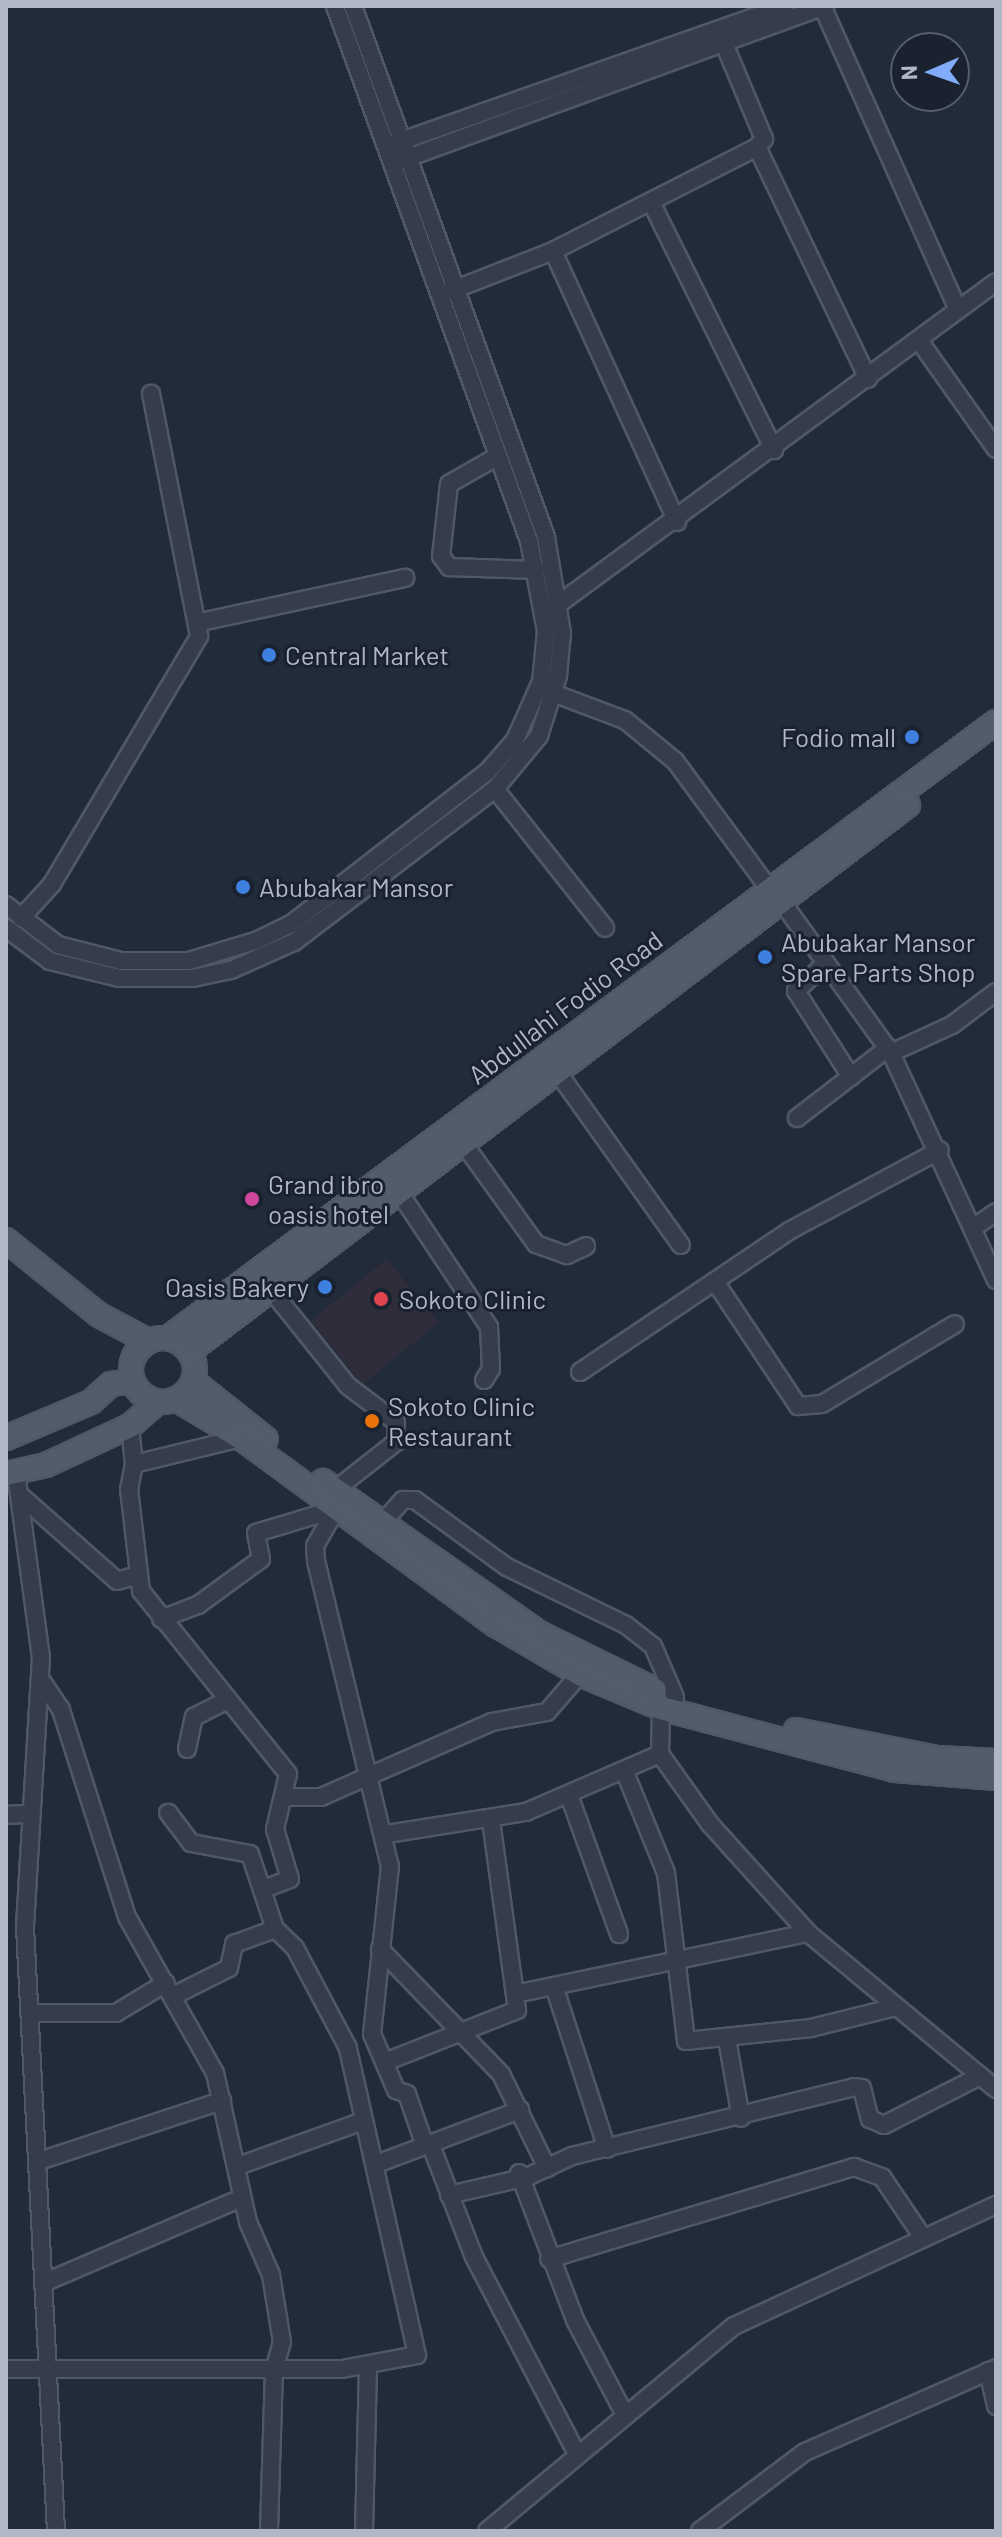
<!DOCTYPE html>
<html>
<head>
<meta charset="utf-8">
<style>
	body { margin:0 }
	#map { position:relative; width:1002px; height:2537px; overflow:hidden; background:#212b3a; font-family:Barlow,sans-serif }
	div>[style] { position:absolute }
	.medical>* { inset:0; background:#2f2d3b; transform-origin:0 0 }
	.roads { filter:drop-shadow(2px 0 #505865) drop-shadow(-2px 0 #505865) drop-shadow(0 2px #505865) drop-shadow(0 -2px #505865) }
	.minor>* { height:16px; margin:-8px; padding:0 8px; transform-origin:8px; border-radius:8px; background:#353d4a }
	.major>* { height:22px; margin:-11px; padding:0 11px; transform-origin:11px; border-radius:11px; background:#535c6b }
	.major>.ring { margin:-11px; padding:0; box-sizing:content-box; background:none; border:22px solid #535c6b; border-radius:50% }
	.dots>* { width:22px; height:22px; translate:-50% -50%; box-sizing:border-box; border:4px solid #1a222f; border-radius:50% }
	span { translate:-50% -50%; white-space:nowrap; text-align:center; line-height:1.15; -webkit-text-stroke:6px #1a222f; paint-order:stroke }
	.poi-label { font-size:26px; color:#b0b8c6 }
	.left { translate:0 -50%; text-align:left }
	.right { translate:-100% -50%; text-align:right }
	.street-label { font-size:26px; color:#b0b8c6 }
	.frame { position:absolute; inset:0; border:8px solid #b0b8c6; pointer-events:none }
	.north { position:absolute; left:890px; top:32px; width:80px; height:80px; box-sizing:border-box; background:#1a222f; border:2px solid #565e6b; border-radius:50%; rotate:268deg; font-size:22px; font-weight:700; line-height:32px; text-align:center; color:#b0b8c6 }
	.north::after { content:''; display:block; margin:auto; width:28px; height:36px; background:#81acfa; clip-path:polygon(50% 0,100% 100%,50% 72%,0 100%) }
</style>
</head>
<body>
<div id="map">
	<div class="medical">
		<i style="left:387px;top:1259px;width:82px;height:98px;rotate:51deg"></i>
	</div>
	<div class="roads">
		<div class="minor">
			<i style="left:823px;top:8px;width:329px;rotate:65.9deg"></i>
			<i style="left:393px;top:144px;width:415px;rotate:-19.4deg"></i>
			<i style="left:757px;top:147px;width:257px;rotate:64.4deg"></i>
			<i style="left:399px;top:161px;width:454px;rotate:-20deg"></i>
			<i style="left:651px;top:202px;width:277px;rotate:63.6deg"></i>
			<i style="left:553px;top:251px;width:298px;rotate:65.4deg"></i>
			<i style="left:448px;top:292px;width:113px;rotate:-21.3deg"></i>
			<i style="left:553px;top:251px;width:229px;rotate:-27deg"></i>
			<i style="left:757px;top:147px;width:11px;rotate:-49deg"></i>
			<i style="left:764px;top:139px;width:99px;rotate:-112.7deg"></i>
			<i style="left:920px;top:342px;width:131px;rotate:54.6deg"></i>
			<i style="left:498px;top:456px;width:56px;rotate:150.3deg"></i>
			<i style="left:449px;top:484px;width:72px;rotate:96.3deg"></i>
			<i style="left:441px;top:556px;width:14px;rotate:54deg"></i>
			<i style="left:449px;top:567px;width:87px;rotate:2deg"></i>
			<i style="left:560px;top:603px;width:541px;rotate:-36.36deg"></i>
			<i style="left:201px;top:622px;width:209px;rotate:-12.2deg"></i>
			<i style="left:545px;top:690px;width:85px;rotate:20.6deg"></i>
			<i style="left:625px;top:720px;width:65px;rotate:39.4deg"></i>
			<i style="left:675px;top:761px;width:160px;rotate:53.6deg"></i>
			<i style="left:495px;top:789px;width:177px;rotate:51.6deg"></i>
			<i style="left:782px;top:902px;width:186px;rotate:54.2deg"></i>
			<i style="left:891px;top:1053px;width:250px;rotate:65.2deg"></i>
			<i style="left:6px;top:905px;width:66px;rotate:37.6deg"></i>
			<i style="left:58px;top:945px;width:65px;rotate:14.3deg"></i>
			<i style="left:121px;top:961px;width:68px"></i>
			<i style="left:189px;top:961px;width:72px;rotate:-16.9deg"></i>
			<i style="left:258px;top:940px;width:37px;rotate:-26deg"></i>
			<i style="left:291px;top:924px;width:249px;rotate:-37.8deg"></i>
			<i style="left:488px;top:771px;width:41px;rotate:-48.9deg"></i>
			<i style="left:515px;top:740px;width:64px;rotate:-65.9deg"></i>
			<i style="left:541px;top:682px;width:51px;rotate:-84.4deg"></i>
			<i style="left:546px;top:631px;width:92px;rotate:-100.7deg"></i>
			<i style="left:529px;top:541px;width:569px;rotate:-109.93deg"></i>
			<i style="left:21px;top:918px;width:46px;rotate:-47.6deg"></i>
			<i style="left:52px;top:884px;width:288px;rotate:-59.3deg"></i>
			<i style="left:199px;top:636px;width:247px;rotate:-101.2deg"></i>
			<i style="left:6px;top:928px;width:55px;rotate:36.9deg"></i>
			<i style="left:50px;top:961px;width:71px;rotate:13.8deg"></i>
			<i style="left:119px;top:978px;width:74px"></i>
			<i style="left:193px;top:978px;width:39px;rotate:-12deg"></i>
			<i style="left:231px;top:970px;width:69px;rotate:-24deg"></i>
			<i style="left:294px;top:942px;width:253px;rotate:-37.3deg"></i>
			<i style="left:495px;top:789px;width:69px;rotate:-50.3deg"></i>
			<i style="left:539px;top:736px;width:63px;rotate:-72.4deg"></i>
			<i style="left:558px;top:676px;width:43px;rotate:-84.7deg"></i>
			<i style="left:562px;top:633px;width:97px;rotate:-99.5deg"></i>
			<i style="left:546px;top:537px;width:565px;rotate:-109.97deg"></i>
			<i style="left:826px;top:963px;width:41px;rotate:137deg"></i>
			<i style="left:796px;top:991px;width:102px;rotate:57.4deg"></i>
			<i style="left:891px;top:1053px;width:67px;rotate:-24.7deg"></i>
			<i style="left:952px;top:1025px;width:55px;rotate:-36.9deg"></i>
			<i style="left:556px;top:1070px;width:215px;rotate:54.5deg"></i>
			<i style="left:797px;top:1118px;width:115px;rotate:-37.6deg"></i>
			<i style="left:461px;top:1140px;width:128px;rotate:54.2deg"></i>
			<i style="left:536px;top:1244px;width:33px;rotate:20deg"></i>
			<i style="left:567px;top:1255px;width:21px;rotate:-25deg"></i>
			<i style="left:397px;top:1189px;width:166px;rotate:56.3deg"></i>
			<i style="left:489px;top:1327px;width:42px;rotate:87.3deg"></i>
			<i style="left:491px;top:1369px;width:13px;rotate:122deg"></i>
			<i style="left:976px;top:1226px;width:24px;rotate:-35deg"></i>
			<i style="left:716px;top:1283px;width:148px;rotate:56.3deg"></i>
			<i style="left:798px;top:1406px;width:24px;rotate:-5deg"></i>
			<i style="left:822px;top:1404px;width:155px;rotate:-31deg"></i>
			<i style="left:268px;top:1286px;width:128px;rotate:51.3deg"></i>
			<i style="left:348px;top:1386px;width:60px;rotate:36.9deg"></i>
			<i style="left:396px;top:1422px;width:20px;rotate:90deg"></i>
			<i style="left:396px;top:1442px;width:78px;rotate:141.8deg"></i>
			<i style="left:580px;top:1372px;width:252px;rotate:-34deg"></i>
			<i style="left:789px;top:1231px;width:171px;rotate:-28.2deg"></i>
			<i style="left:130px;top:1426px;width:38px;rotate:84deg"></i>
			<i style="left:241px;top:1438px;width:110px;rotate:166.3deg"></i>
			<i style="left:134px;top:1464px;width:25px;rotate:101deg"></i>
			<i style="left:129px;top:1489px;width:103px;rotate:83.3deg"></i>
			<i style="left:141px;top:1591px;width:235px;rotate:51.2deg"></i>
			<i style="left:288px;top:1774px;width:57px;rotate:103.3deg"></i>
			<i style="left:275px;top:1829px;width:52px;rotate:73.3deg"></i>
			<i style="left:290px;top:1879px;width:28px;rotate:159deg"></i>
			<i style="left:16px;top:1473px;width:186px;rotate:82.3deg"></i>
			<i style="left:41px;top:1657px;width:270px;rotate:93.4deg"></i>
			<i style="left:25px;top:1927px;width:605px;rotate:87.06deg"></i>
			<i style="left:21px;top:1496px;width:128px;rotate:41.5deg"></i>
			<i style="left:117px;top:1581px;width:19px;rotate:-16deg"></i>
			<i style="left:336px;top:1509px;width:43px;rotate:119.6deg"></i>
			<i style="left:315px;top:1546px;width:15px;rotate:86deg"></i>
			<i style="left:316px;top:1561px;width:314px;rotate:76.4deg"></i>
			<i style="left:390px;top:1866px;width:169px;rotate:96.1deg"></i>
			<i style="left:372px;top:2034px;width:61px;rotate:66.8deg"></i>
			<i style="left:396px;top:2090px;width:12px;rotate:20deg"></i>
			<i style="left:407px;top:2094px;width:52px;rotate:70.9deg"></i>
			<i style="left:424px;top:2143px;width:6px"></i>
			<i style="left:430px;top:2143px;width:122px;rotate:68.9deg"></i>
			<i style="left:474px;top:2257px;width:222px;rotate:62.4deg"></i>
			<i style="left:383px;top:1522px;width:30px;rotate:-48deg"></i>
			<i style="left:403px;top:1500px;width:12px"></i>
			<i style="left:415px;top:1500px;width:114px;rotate:36.1deg"></i>
			<i style="left:507px;top:1567px;width:132px;rotate:26deg"></i>
			<i style="left:626px;top:1625px;width:34px;rotate:38deg"></i>
			<i style="left:653px;top:1646px;width:56px;rotate:66.7deg"></i>
			<i style="left:161px;top:1619px;width:40px;rotate:-21deg"></i>
			<i style="left:198px;top:1605px;width:78px;rotate:-36.1deg"></i>
			<i style="left:261px;top:1559px;width:26px;rotate:-101deg"></i>
			<i style="left:256px;top:1533px;width:84px;rotate:-16.7deg"></i>
			<i style="left:41px;top:1680px;width:36px;rotate:56deg"></i>
			<i style="left:61px;top:1710px;width:217px;rotate:72.3deg"></i>
			<i style="left:127px;top:1917px;width:179px;rotate:60.6deg"></i>
			<i style="left:215px;top:2073px;width:153px;rotate:77.5deg"></i>
			<i style="left:248px;top:2222px;width:58px;rotate:66.5deg"></i>
			<i style="left:271px;top:2275px;width:68px;rotate:80.7deg"></i>
			<i style="left:282px;top:2342px;width:29px;rotate:106deg"></i>
			<i style="left:274px;top:2370px;width:161px;rotate:91.8deg"></i>
			<i style="left:661px;top:1708px;width:46px;rotate:91.2deg"></i>
			<i style="left:660px;top:1754px;width:86px;rotate:54.5deg"></i>
			<i style="left:710px;top:1824px;width:147px;rotate:48deg"></i>
			<i style="left:808px;top:1933px;width:244px;rotate:39.7deg"></i>
			<i style="left:187px;top:1749px;width:33px;rotate:-78deg"></i>
			<i style="left:194px;top:1717px;width:34px;rotate:-27deg"></i>
			<i style="left:626px;top:1775px;width:106px;rotate:67.8deg"></i>
			<i style="left:666px;top:1873px;width:169px;rotate:83.2deg"></i>
			<i style="left:686px;top:2041px;width:126px;rotate:-5.9deg"></i>
			<i style="left:811px;top:2028px;width:83px;rotate:-13.9deg"></i>
			<i style="left:569px;top:1795px;width:148px;rotate:70.2deg"></i>
			<i style="left:288px;top:1797px;width:33px"></i>
			<i style="left:321px;top:1797px;width:187px;rotate:-23.7deg"></i>
			<i style="left:492px;top:1722px;width:56px;rotate:-10.3deg"></i>
			<i style="left:547px;top:1712px;width:50px;rotate:-49deg"></i>
			<i style="left:6px;top:1815px;width:22px;rotate:-3deg"></i>
			<i style="left:387px;top:1834px;width:141px;rotate:-9deg"></i>
			<i style="left:526px;top:1812px;width:146px;rotate:-23.4deg"></i>
			<i style="left:380px;top:1949px;width:174px;rotate:45.9deg"></i>
			<i style="left:501px;top:2074px;width:105px;rotate:63.9deg"></i>
			<i style="left:555px;top:1989px;width:168px;rotate:72deg"></i>
			<i style="left:515px;top:1994px;width:299px;rotate:-11.8deg"></i>
			<i style="left:175px;top:1995px;width:60px;rotate:-26.6deg"></i>
			<i style="left:229px;top:1968px;width:25px;rotate:-78deg"></i>
			<i style="left:234px;top:1944px;width:44px;rotate:-20.1deg"></i>
			<i style="left:30px;top:2013px;width:86px"></i>
			<i style="left:116px;top:2013px;width:58px;rotate:-31deg"></i>
			<i style="left:727px;top:2039px;width:80px;rotate:80deg"></i>
			<i style="left:385px;top:2062px;width:142px;rotate:-21.5deg"></i>
			<i style="left:517px;top:2010px;width:193px;rotate:-97.8deg"></i>
			<i style="left:39px;top:2161px;width:193px;rotate:-18.2deg"></i>
			<i style="left:379px;top:2163px;width:151px;rotate:-20.6deg"></i>
			<i style="left:238px;top:2166px;width:133px;rotate:-19.8deg"></i>
			<i style="left:519px;top:2173px;width:157px;rotate:69.1deg"></i>
			<i style="left:575px;top:2320px;width:107px;rotate:62.2deg"></i>
			<i style="left:449px;top:2195px;width:80px;rotate:-13deg"></i>
			<i style="left:527px;top:2177px;width:50px;rotate:-25deg"></i>
			<i style="left:572px;top:2156px;width:290px;rotate:-13.7deg"></i>
			<i style="left:854px;top:2087px;width:8px;rotate:7deg"></i>
			<i style="left:862px;top:2088px;width:32px;rotate:76deg"></i>
			<i style="left:870px;top:2119px;width:15px;rotate:23deg"></i>
			<i style="left:884px;top:2125px;width:108px;rotate:-27deg"></i>
			<i style="left:549px;top:2259px;width:319px;rotate:-16.8deg"></i>
			<i style="left:854px;top:2167px;width:30px;rotate:20deg"></i>
			<i style="left:882px;top:2177px;width:71px;rotate:55.9deg"></i>
			<i style="left:48px;top:2281px;width:211px;rotate:-23.2deg"></i>
			<i style="left:6px;top:2369px;width:336px"></i>
			<i style="left:342px;top:2369px;width:76px;rotate:-10.6deg"></i>
			<i style="left:417px;top:2355px;width:315px;rotate:-102.7deg"></i>
			<i style="left:348px;top:2048px;width:113px;rotate:-117.9deg"></i>
			<i style="left:295px;top:1948px;width:28px;rotate:-136deg"></i>
			<i style="left:275px;top:1929px;width:79px;rotate:-108.4deg"></i>
			<i style="left:250px;top:1854px;width:60px;rotate:-169.4deg"></i>
			<i style="left:191px;top:1843px;width:38px;rotate:-127deg"></i>
			<i style="left:988px;top:2371px;width:36px;rotate:77deg"></i>
			<i style="left:364px;top:2531px;width:163px;rotate:-88.6deg"></i>
			<i style="left:487px;top:2531px;width:321px;rotate:-39.7deg"></i>
			<i style="left:734px;top:2326px;width:289px;rotate:-24.8deg"></i>
			<i style="left:700px;top:2531px;width:131px;rotate:-37deg"></i>
			<i style="left:805px;top:2452px;width:209px;rotate:-23.7deg"></i>
		</div>
		<div class="major">
			<i style="left:6px;top:1240px;width:119px;rotate:38.9deg"></i>
			<i style="left:99px;top:1315px;width:55px;rotate:28deg"></i>
			<i style="left:168px;top:1338px;width:1032px;rotate:-36.65deg"></i>
			<i class="ring" style="left:131px;top:1338px;width:42px;height:42px"></i>
			<i style="left:190px;top:1351px;width:902px;rotate:-37.25deg"></i>
			<i style="left:193px;top:1381px;width:93px;rotate:38.5deg"></i>
			<i style="left:176px;top:1399px;width:76px;rotate:31deg"></i>
			<i style="left:241px;top:1438px;width:316px;rotate:36.3deg"></i>
			<i style="left:496px;top:1625px;width:97px;rotate:30.3deg"></i>
			<i style="left:580px;top:1674px;width:88px;rotate:22.8deg"></i>
			<i style="left:661px;top:1708px;width:242px;rotate:14.8deg"></i>
			<i style="left:895px;top:1770px;width:101px;rotate:4.5deg"></i>
			<i style="left:6px;top:1438px;width:92px;rotate:-23deg"></i>
			<i style="left:91px;top:1402px;width:27px;rotate:-42deg"></i>
			<i style="left:111px;top:1384px;width:22px;rotate:-8deg"></i>
			<i style="left:6px;top:1474px;width:41px;rotate:-12.7deg"></i>
			<i style="left:46px;top:1465px;width:93px;rotate:-24.9deg"></i>
			<i style="left:130px;top:1426px;width:37px;rotate:-41deg"></i>
			<i style="left:323px;top:1481px;width:264px;rotate:35.1deg"></i>
			<i style="left:539px;top:1633px;width:129px;rotate:26.2deg"></i>
			<i style="left:796px;top:1730px;width:144px;rotate:11.2deg"></i>
			<i style="left:937px;top:1758px;width:59px;rotate:2.9deg"></i>
		</div>
	</div>
	<div class="dots">
		<i style="left:269px;top:655px;background:#3f7fe0"></i>
		<i style="left:912px;top:737px;background:#3f7fe0"></i>
		<i style="left:243px;top:887px;background:#3f7fe0"></i>
		<i style="left:765px;top:957px;background:#3f7fe0"></i>
		<i style="left:252px;top:1199px;background:#d1479c"></i>
		<i style="left:325px;top:1287px;background:#3f7fe0"></i>
		<i style="left:381px;top:1299px;background:#e0444e"></i>
		<i style="left:372px;top:1421px;background:#e8710a"></i>
	</div>
	<div class="poi-label">
		<span class="left" style="left:285px;top:655px">Central Market</span>
		<span class="right" style="left:896px;top:737px">Fodio mall</span>
		<span class="left" style="left:259px;top:887px">Abubakar Mansor</span>
		<span class="left" style="left:781px;top:957px">Abubakar Mansor<br>Spare Parts Shop</span>
		<span class="left" style="left:268px;top:1199px">Grand ibro<br>oasis hotel</span>
		<span class="right" style="left:309px;top:1287px">Oasis Bakery</span>
		<span class="left" style="left:399px;top:1299px">Sokoto Clinic</span>
		<span class="left" style="left:388px;top:1421px">Sokoto Clinic<br>Restaurant</span>
	</div>
	<div class="street-label">
		<span style="left:565px;top:1007px;rotate:-37deg">Abdullahi Fodio Road</span>
	</div>
	<div class="frame"></div>
	<div class="north">N</div>
</div>
</body>
</html>
